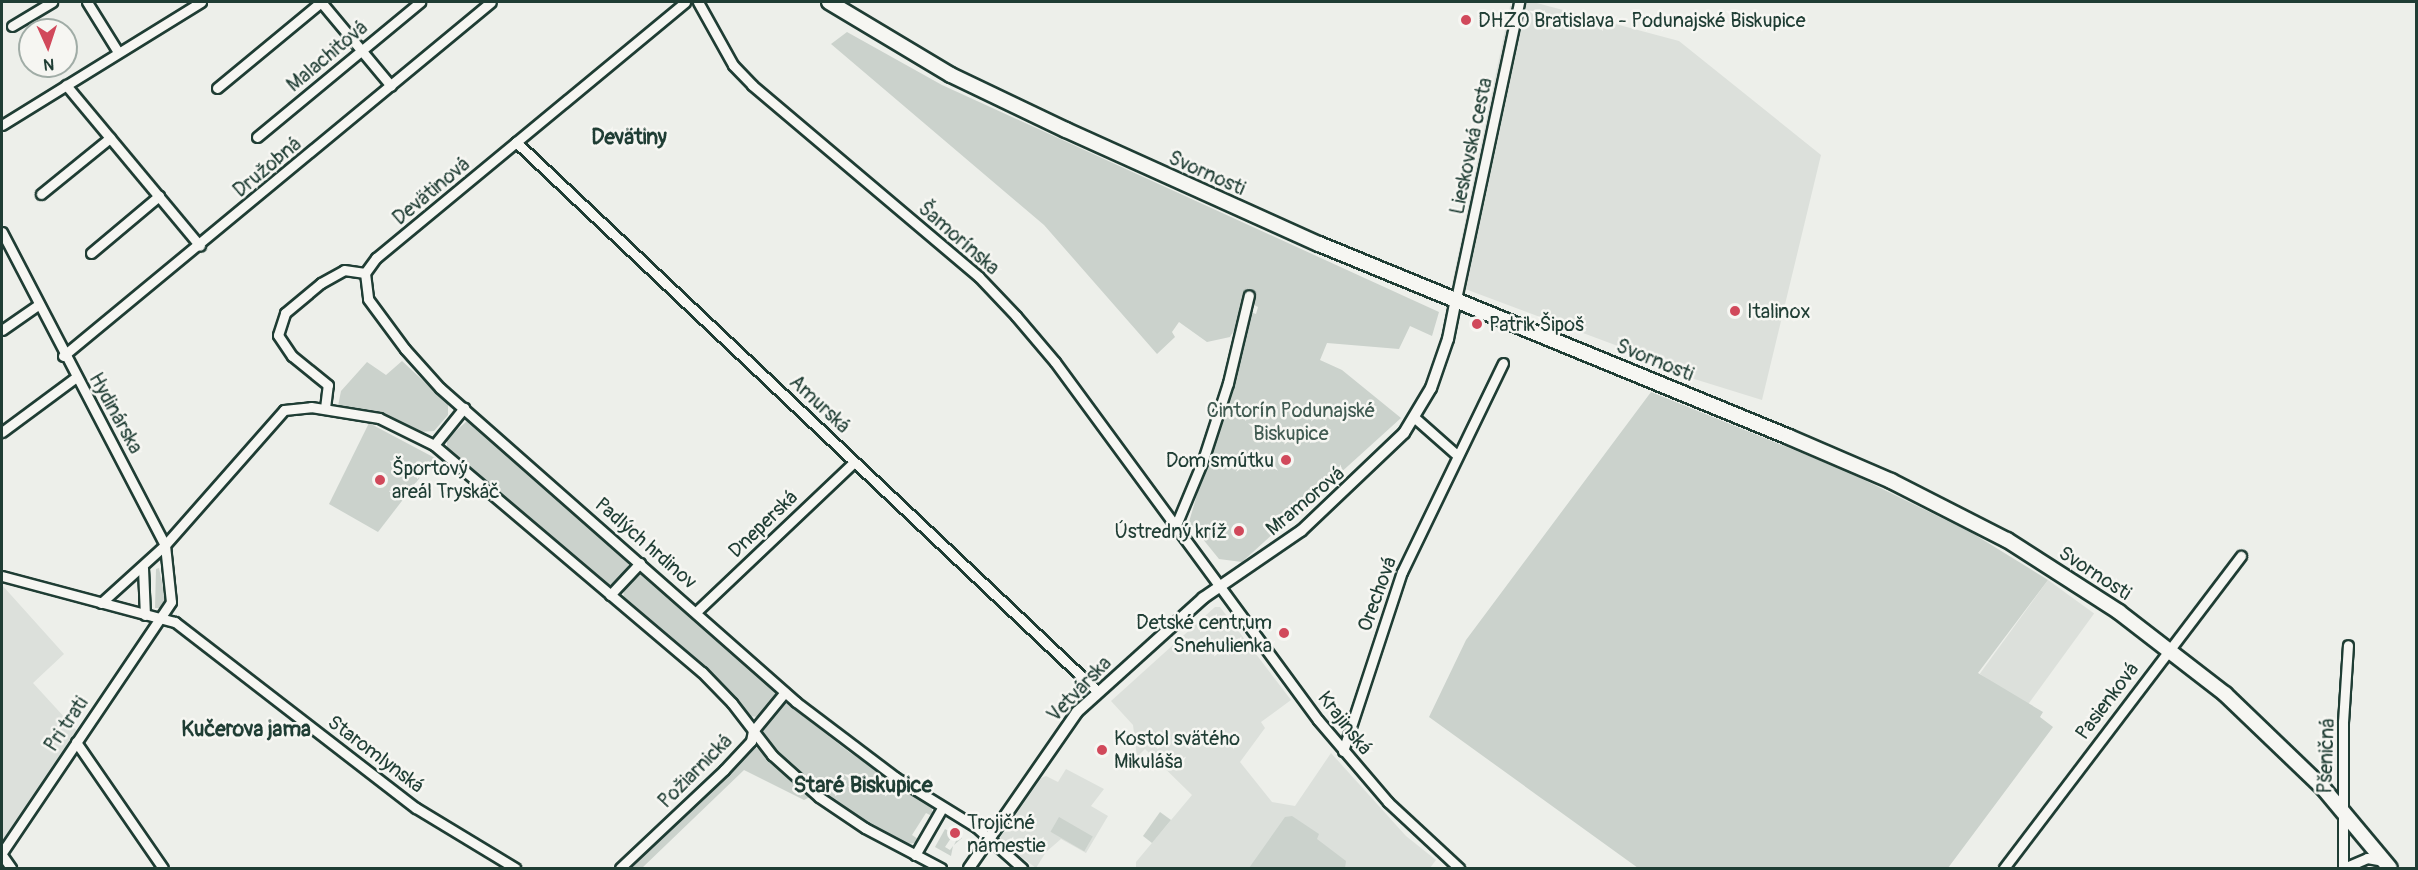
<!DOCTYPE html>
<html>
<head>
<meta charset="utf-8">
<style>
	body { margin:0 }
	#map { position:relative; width:2418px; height:870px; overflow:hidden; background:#edefea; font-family:Pangolin,sans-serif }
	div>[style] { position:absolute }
	.built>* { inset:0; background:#dce0db; transform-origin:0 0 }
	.green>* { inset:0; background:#cbd2cc; transform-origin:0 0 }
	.roads { filter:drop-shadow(2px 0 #1f3d34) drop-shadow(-2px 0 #1f3d34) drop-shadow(0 2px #1f3d34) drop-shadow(0 -2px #1f3d34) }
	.minor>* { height:9px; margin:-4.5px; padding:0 4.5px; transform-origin:4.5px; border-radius:4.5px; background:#f6f6f2 }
	.tertiary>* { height:10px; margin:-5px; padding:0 5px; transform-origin:5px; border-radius:5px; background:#f6f6f2 }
	.primary>* { height:14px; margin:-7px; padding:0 7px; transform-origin:7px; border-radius:7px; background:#f6f6f2 }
	.dots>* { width:16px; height:16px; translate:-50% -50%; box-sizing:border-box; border:3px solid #f6f6f2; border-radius:50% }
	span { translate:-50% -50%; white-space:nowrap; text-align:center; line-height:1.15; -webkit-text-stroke:5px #f6f6f2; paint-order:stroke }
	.poi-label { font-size:20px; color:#1f3d34 }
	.left { translate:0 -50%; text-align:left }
	.right { translate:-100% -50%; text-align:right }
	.street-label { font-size:20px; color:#1f3d34 }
	.park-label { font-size:20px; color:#415b52 }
	.neighbourhood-label { font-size:21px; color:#1f3d34; font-weight:700 }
	.quarter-label { font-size:22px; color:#1f3d34; font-weight:700 }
	.frame { position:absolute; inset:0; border:3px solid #1f3d34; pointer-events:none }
	.north { position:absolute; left:18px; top:18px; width:60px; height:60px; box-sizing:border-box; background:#f6f6f2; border:2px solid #a0aca6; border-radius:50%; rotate:177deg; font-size:16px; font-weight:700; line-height:24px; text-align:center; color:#1f3d34 }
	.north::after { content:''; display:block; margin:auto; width:21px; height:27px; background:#d1495b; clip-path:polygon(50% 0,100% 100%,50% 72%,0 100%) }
</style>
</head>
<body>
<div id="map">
	<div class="built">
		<i style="clip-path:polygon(1533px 2px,1679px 41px,1821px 155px,1762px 400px,1675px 373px,1658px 361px,1452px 284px,1510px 6px)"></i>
		<i style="left:2048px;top:580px;width:57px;height:116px;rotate:36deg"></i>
		<i style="clip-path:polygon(2px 585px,64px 654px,33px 683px,78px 732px,2px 845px)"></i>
		<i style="clip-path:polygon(1215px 607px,1220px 607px,1291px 700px,1261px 722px,1265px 728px,1240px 762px,1272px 802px,1295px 806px,1331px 753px,1406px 836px,1436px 860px,1430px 868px,1136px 868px,1136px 862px,1192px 795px,1145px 749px,1137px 757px,1133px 725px,1111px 701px)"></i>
		<i style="clip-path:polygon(1066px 769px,1104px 789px,1091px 806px,1108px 816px,1086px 853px,1061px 839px,1046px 852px,1036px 868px,1000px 841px,1001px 836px,1041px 778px,1046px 776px,1058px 782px)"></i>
	</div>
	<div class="green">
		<i style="clip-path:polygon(847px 32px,942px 85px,1439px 312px,1432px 336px,1410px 326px,1399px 349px,1327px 343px,1320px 360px,1342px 370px,1401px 418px,1242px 562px,1219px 559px,1189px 522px,1250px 312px,1256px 314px,1258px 307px,1252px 304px,1255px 295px,1230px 337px,1207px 342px,1179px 322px,1172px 332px,1175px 337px,1157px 354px,1044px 225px,831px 44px)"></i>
		<i style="clip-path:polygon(402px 361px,448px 404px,448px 415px,434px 431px,419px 432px,380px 414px,338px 406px,341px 391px,367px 362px,386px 375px)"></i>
		<i style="clip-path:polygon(1651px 392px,1846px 471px,1972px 533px,2048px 580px,1978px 673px,2043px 712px,2040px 717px,2053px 727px,1948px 868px,1638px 868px,1429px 717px,1466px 640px)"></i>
		<i style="clip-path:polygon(467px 421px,629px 560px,628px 571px,614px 586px,605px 585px,447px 451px,447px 439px)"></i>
		<i style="clip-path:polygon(369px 423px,435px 458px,378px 532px,329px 504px)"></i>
		<i style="clip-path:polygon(159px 568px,165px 597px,161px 608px,155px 608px,156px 569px)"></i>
		<i style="clip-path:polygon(640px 573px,646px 575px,776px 689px,775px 699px,759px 717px,748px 716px,714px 677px,623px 600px,624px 589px)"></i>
		<i style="clip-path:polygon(785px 702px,849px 752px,932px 807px,932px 816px,926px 813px,912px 835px,918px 839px,916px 843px,906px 844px,851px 814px,781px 757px,761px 731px)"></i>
		<i style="clip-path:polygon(753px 747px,760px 749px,810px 797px,804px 800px,744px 770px,642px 868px,627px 868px)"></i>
		<i style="clip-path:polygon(1160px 812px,1171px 820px,1152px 843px,1143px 836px)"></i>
		<i style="clip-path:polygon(1292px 816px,1319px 834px,1317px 839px,1346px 861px,1345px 868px,1249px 868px,1285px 817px)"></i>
		<i style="left:1059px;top:817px;width:39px;height:17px;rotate:30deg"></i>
		<i style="clip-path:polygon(945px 829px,962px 838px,954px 845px,956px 841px,951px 838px,945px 847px,950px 850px,953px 846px,951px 856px,935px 847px)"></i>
	</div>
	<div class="roads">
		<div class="minor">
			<i style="left:87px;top:2px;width:59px;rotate:58.2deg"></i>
			<i style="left:698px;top:2px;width:72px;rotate:60.9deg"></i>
			<i style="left:733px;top:65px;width:28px;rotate:46deg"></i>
			<i style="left:752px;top:85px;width:297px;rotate:40.2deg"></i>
			<i style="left:979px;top:277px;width:54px;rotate:46.5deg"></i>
			<i style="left:1016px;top:316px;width:60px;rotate:49.7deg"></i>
			<i style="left:1055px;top:362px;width:444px;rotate:53.7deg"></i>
			<i style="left:1318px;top:720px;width:108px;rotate:49.5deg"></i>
			<i style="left:1388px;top:802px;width:97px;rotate:42.9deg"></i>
			<i style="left:12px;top:26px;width:47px;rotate:-31deg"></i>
			<i style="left:66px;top:85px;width:209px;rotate:50.2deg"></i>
			<i style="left:217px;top:88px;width:135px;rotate:-39.6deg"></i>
			<i style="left:321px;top:2px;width:109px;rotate:50.2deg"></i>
			<i style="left:2px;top:125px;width:234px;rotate:-31.7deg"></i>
			<i style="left:257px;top:137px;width:212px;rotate:-39.6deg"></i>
			<i style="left:516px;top:142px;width:801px;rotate:43.38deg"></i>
			<i style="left:41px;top:194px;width:89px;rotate:-39.1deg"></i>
			<i style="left:2px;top:232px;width:353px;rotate:62.5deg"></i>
			<i style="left:165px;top:545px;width:57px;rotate:84deg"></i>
			<i style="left:171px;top:602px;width:303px;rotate:124deg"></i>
			<i style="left:91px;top:253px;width:89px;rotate:-40deg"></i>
			<i style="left:365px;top:273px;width:26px;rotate:83deg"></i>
			<i style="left:368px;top:299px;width:62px;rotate:53.5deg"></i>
			<i style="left:405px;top:349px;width:52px;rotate:48.1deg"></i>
			<i style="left:440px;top:388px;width:475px;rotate:41.4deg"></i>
			<i style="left:796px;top:702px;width:124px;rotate:37.1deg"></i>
			<i style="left:895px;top:777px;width:95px;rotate:31.7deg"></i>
			<i style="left:976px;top:827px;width:62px;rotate:41.7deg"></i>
			<i style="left:1456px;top:299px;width:304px;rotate:-78deg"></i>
			<i style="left:2px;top:330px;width:44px;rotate:-34.8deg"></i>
			<i style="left:63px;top:356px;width:555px;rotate:-39.59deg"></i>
			<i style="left:325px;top:408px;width:23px;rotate:-83deg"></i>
			<i style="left:328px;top:385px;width:46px;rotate:-141.1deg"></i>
			<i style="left:292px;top:356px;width:25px;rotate:-124deg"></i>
			<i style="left:278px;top:335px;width:23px;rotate:-72deg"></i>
			<i style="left:285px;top:313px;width:47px;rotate:-39.8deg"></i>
			<i style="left:321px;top:283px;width:26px;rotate:-29deg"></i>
			<i style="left:344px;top:270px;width:21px;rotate:8deg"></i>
			<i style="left:365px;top:273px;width:19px;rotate:-54deg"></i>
			<i style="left:376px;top:258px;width:401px;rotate:-39.6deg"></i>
			<i style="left:1415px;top:418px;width:56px;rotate:41.4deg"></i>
			<i style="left:2px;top:432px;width:91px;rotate:-36.5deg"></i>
			<i style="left:434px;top:445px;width:48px;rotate:-51deg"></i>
			<i style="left:1176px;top:525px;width:70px;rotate:-67.4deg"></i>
			<i style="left:1203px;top:460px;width:81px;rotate:-72deg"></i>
			<i style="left:1228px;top:383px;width:90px;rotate:-76.6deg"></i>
			<i style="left:143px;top:568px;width:47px;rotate:87.6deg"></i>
			<i style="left:2px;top:576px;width:179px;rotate:14.9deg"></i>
			<i style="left:175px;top:622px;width:304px;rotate:37.7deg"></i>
			<i style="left:416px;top:808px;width:116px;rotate:31.2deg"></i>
			<i style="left:610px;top:595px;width:44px;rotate:-46.8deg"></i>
			<i style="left:101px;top:603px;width:86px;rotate:-42.2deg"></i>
			<i style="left:165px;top:545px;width:180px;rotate:-48.6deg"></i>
			<i style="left:284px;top:410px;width:27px;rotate:-6deg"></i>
			<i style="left:311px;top:407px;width:69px;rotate:9.2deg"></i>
			<i style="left:379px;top:418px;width:61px;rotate:26.1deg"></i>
			<i style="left:434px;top:445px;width:351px;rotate:40.3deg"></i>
			<i style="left:702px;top:672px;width:43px;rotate:45.9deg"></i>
			<i style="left:732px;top:703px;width:66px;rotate:52.4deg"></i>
			<i style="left:772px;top:755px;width:63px;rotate:41.8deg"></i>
			<i style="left:819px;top:797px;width:55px;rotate:34deg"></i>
			<i style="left:865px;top:828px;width:86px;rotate:27.8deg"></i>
			<i style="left:696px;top:612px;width:218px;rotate:-43.5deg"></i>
			<i style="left:76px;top:742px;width:153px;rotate:55.4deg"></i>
			<i style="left:1343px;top:751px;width:188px;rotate:-71.8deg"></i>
			<i style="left:1402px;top:572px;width:232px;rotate:-64.2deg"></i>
			<i style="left:2px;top:855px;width:16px;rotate:55deg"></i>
			<i style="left:915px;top:855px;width:54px;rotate:-60.1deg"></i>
			<i style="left:620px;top:868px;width:143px;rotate:-43.3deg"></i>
			<i style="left:724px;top:770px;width:40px;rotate:-47deg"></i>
			<i style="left:751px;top:741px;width:10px;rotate:-79deg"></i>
			<i style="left:753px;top:731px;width:50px;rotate:-50.6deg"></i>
			<i style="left:2004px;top:868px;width:392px;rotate:-52.8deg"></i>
			<i style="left:2343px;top:868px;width:146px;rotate:-90deg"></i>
			<i style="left:2343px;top:722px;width:77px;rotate:-86.3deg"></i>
			<i style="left:2344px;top:868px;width:25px;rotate:-23deg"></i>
			<i style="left:2367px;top:858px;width:17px;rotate:10deg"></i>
		</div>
		<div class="tertiary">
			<i style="left:969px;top:868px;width:190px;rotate:-55.3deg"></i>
			<i style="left:1077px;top:712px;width:170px;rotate:-42.1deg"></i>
			<i style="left:1203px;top:598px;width:119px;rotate:-34.4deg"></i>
			<i style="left:1301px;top:531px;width:142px;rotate:-43.6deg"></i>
			<i style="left:1404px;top:433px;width:52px;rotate:-59deg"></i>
			<i style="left:1431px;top:388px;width:52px;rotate:-70.9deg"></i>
			<i style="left:1448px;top:339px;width:41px;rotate:-78.7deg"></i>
		</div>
		<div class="primary">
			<i style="left:829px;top:2px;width:142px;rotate:30.9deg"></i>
			<i style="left:951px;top:75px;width:127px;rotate:25.6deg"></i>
			<i style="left:1066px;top:130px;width:277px;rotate:24.3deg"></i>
			<i style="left:1319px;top:244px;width:508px;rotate:22.32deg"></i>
			<i style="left:1789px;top:437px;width:111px;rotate:23.3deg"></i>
			<i style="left:1891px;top:481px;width:130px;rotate:27deg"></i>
			<i style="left:2007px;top:540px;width:133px;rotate:32.7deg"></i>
			<i style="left:2119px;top:612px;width:134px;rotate:37.7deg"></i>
			<i style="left:2225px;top:694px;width:136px;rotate:43.8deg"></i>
			<i style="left:2323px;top:788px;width:104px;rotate:50.1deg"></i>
		</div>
	</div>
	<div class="dots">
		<i style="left:1466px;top:20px;background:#d1495b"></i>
		<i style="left:1735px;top:311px;background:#d1495b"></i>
		<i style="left:1477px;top:324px;background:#d1495b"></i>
		<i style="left:1286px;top:460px;background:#d1495b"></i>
		<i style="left:380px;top:480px;background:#d1495b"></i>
		<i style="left:1239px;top:531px;background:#d1495b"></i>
		<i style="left:1284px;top:633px;background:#d1495b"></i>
		<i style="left:1102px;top:750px;background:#d1495b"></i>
		<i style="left:955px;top:833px;background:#d1495b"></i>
	</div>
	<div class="poi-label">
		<span class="left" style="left:1478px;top:20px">DHZO Bratislava - Podunajské Biskupice</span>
		<span class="left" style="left:1747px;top:311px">Italinox</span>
		<span class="left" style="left:1489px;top:324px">Patrik Šipoš</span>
		<span class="right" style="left:1274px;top:460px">Dom smútku</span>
		<span class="left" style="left:392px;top:480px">Športový<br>areál Tryskáč</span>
		<span class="right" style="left:1227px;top:531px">Ústredný kríž</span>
		<span class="right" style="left:1272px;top:634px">Detské centrum<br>Snehulienka</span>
		<span class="left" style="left:1114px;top:750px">Kostol svätého<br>Mikuláša</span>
		<span class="left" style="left:967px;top:834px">Trojičné<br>námestie</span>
	</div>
	<div class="street-label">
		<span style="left:327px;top:56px;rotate:-40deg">Malachitová</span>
		<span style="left:1471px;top:146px;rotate:-78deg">Lieskovská cesta</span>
		<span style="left:267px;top:167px;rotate:-40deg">Družobná</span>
		<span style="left:1207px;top:173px;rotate:24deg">Svornosti</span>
		<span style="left:431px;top:191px;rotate:-40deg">Devätinová</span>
		<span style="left:959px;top:238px;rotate:41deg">Šamorínska</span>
		<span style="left:1655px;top:360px;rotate:22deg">Svornosti</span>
		<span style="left:820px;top:404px;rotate:43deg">Amurská</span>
		<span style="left:116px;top:413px;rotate:61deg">Hydinárska</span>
		<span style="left:1305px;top:501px;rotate:-40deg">Mramorová</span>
		<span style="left:763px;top:524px;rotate:-44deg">Dneperská</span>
		<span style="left:646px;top:543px;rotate:41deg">Padlých hrdinov</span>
		<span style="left:2095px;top:573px;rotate:33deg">Svornosti</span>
		<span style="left:1377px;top:594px;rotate:-70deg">Orechová</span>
		<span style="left:1079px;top:689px;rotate:-46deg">Vetvárska</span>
		<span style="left:2107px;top:701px;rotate:-53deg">Pasienková</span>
		<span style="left:1345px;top:723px;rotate:52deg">Krajinská</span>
		<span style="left:66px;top:724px;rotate:-56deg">Pri trati</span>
		<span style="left:376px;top:754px;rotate:37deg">Staromlynská</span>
		<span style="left:2326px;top:756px;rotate:-88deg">Pšeničná</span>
		<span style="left:695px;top:771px;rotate:-45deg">Požiarnická</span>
	</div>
	<div class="park-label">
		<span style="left:1291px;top:422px">Cintorín Podunajské<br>Biskupice</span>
	</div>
	<div class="neighbourhood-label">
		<span style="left:629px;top:138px">Devätiny</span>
		<span style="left:246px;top:730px">Kučerova jama</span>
	</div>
	<div class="quarter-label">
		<span style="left:863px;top:786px">Staré Biskupice</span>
	</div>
	<div class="frame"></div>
	<div class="north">N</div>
</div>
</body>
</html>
